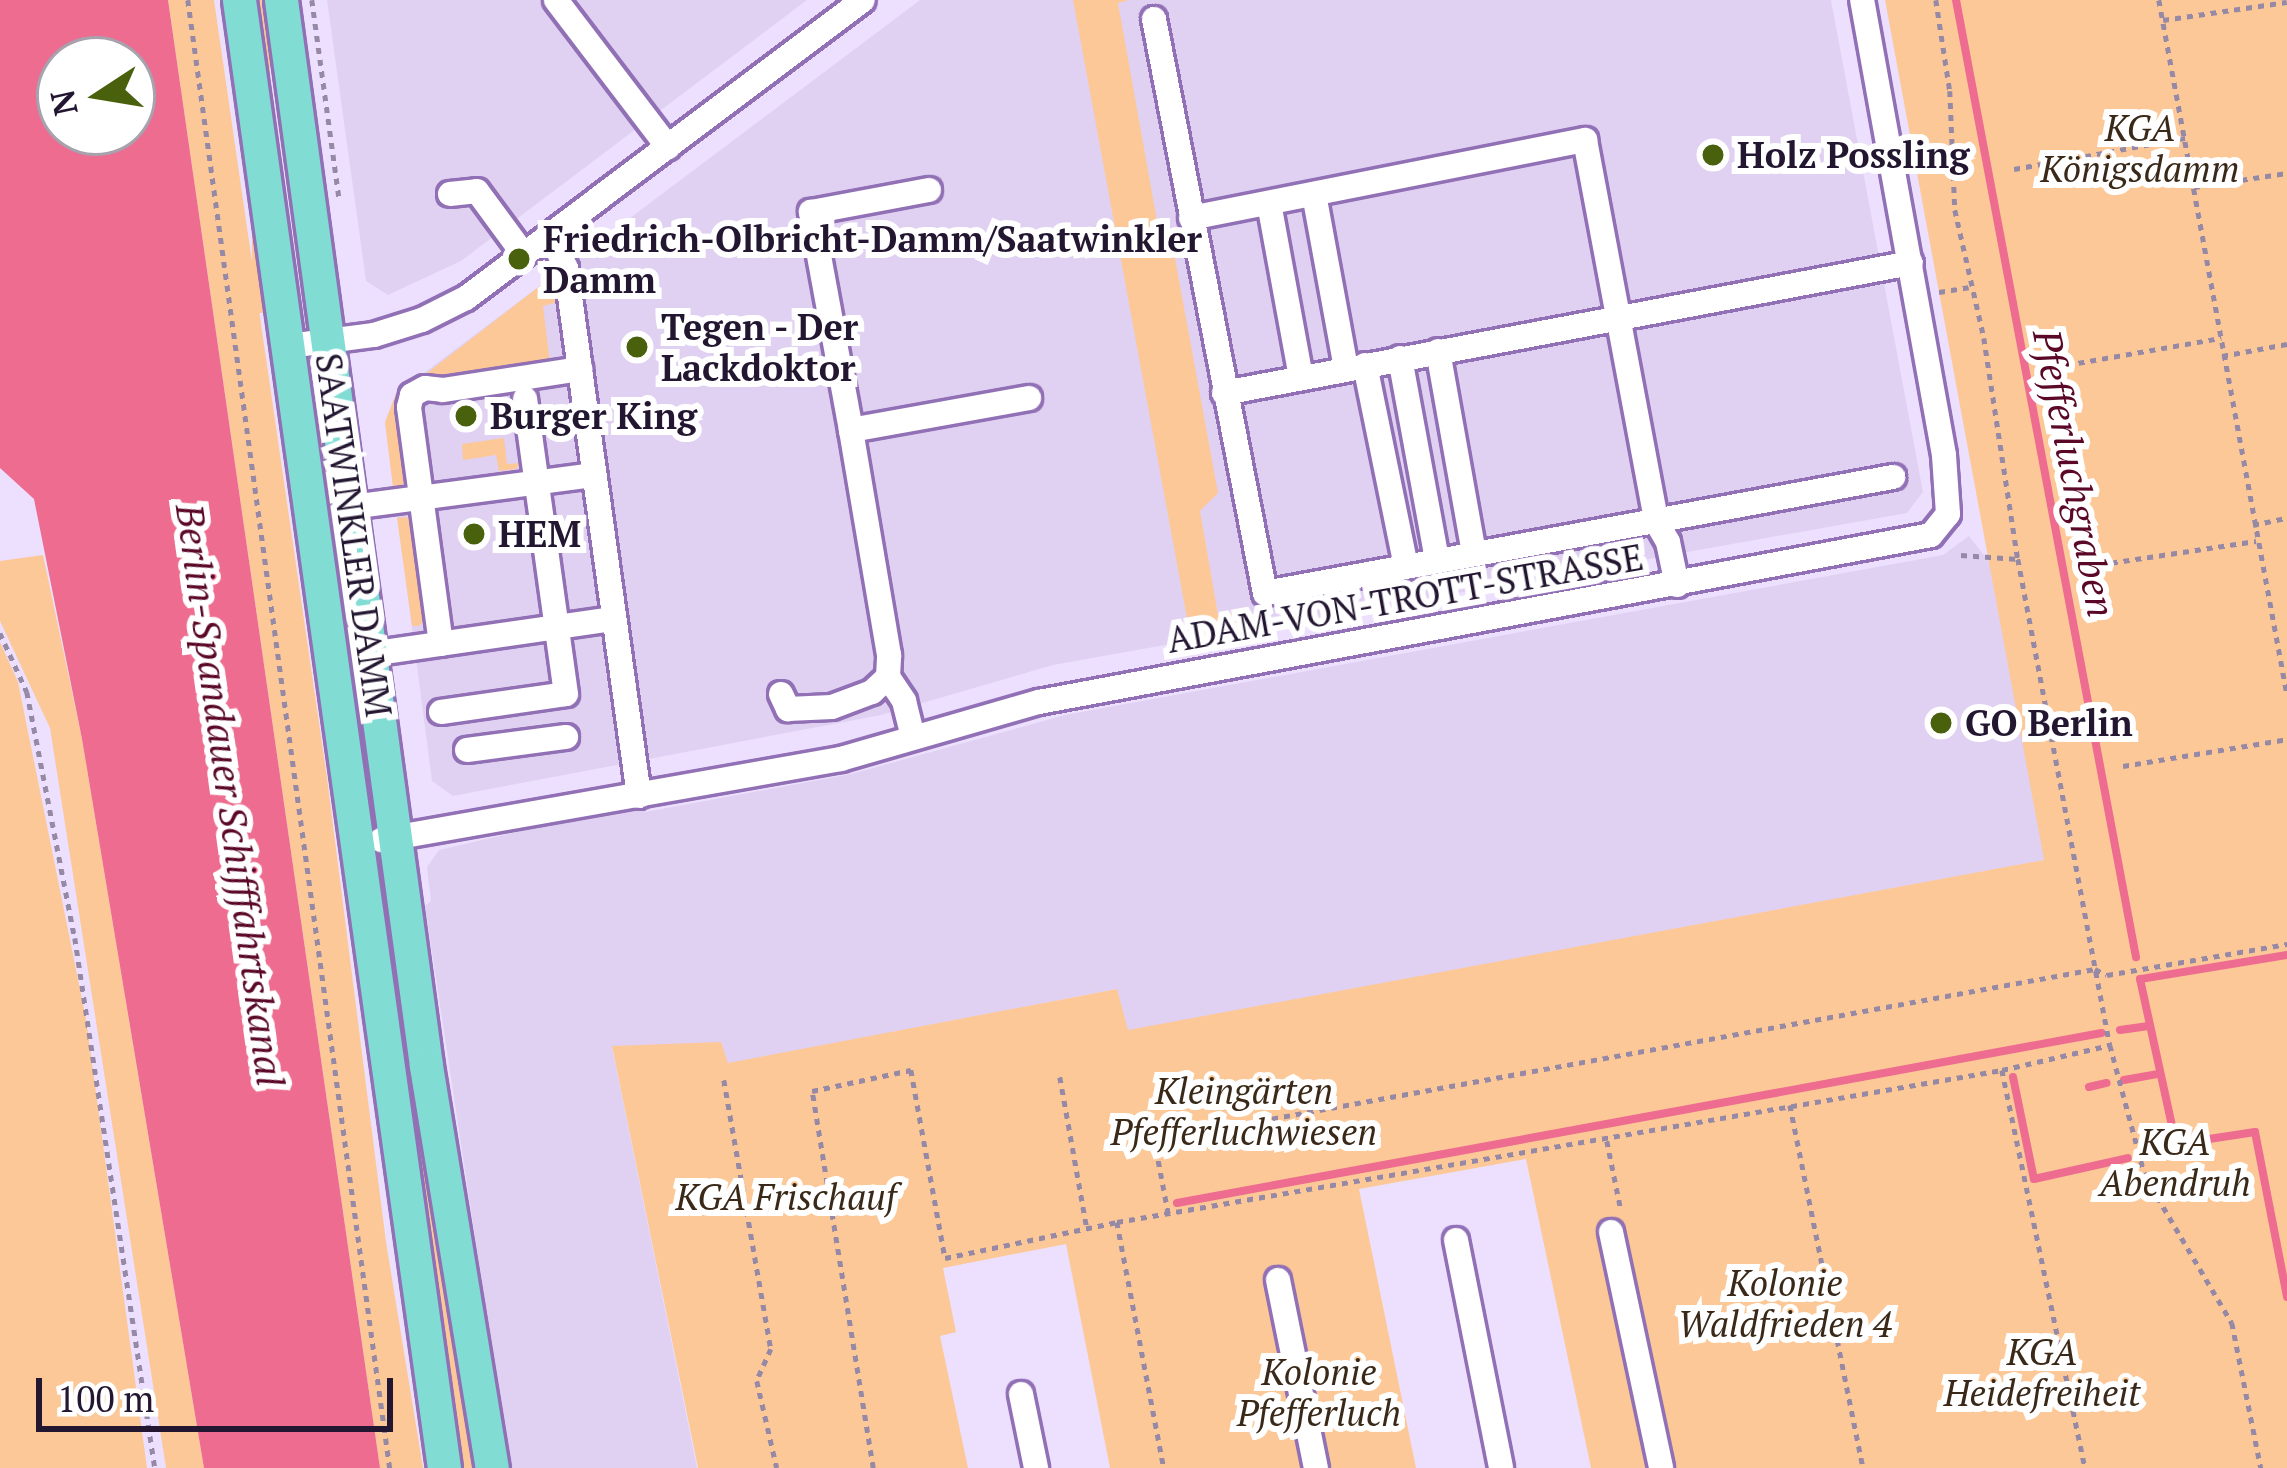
<!DOCTYPE html>
<html>
<head>
<meta charset="utf-8">
<style>
	body { margin:0 }
	#map { position:relative; width:2287px; height:1468px; overflow:hidden; background:#ede0fe; font-family:"PT Serif",serif }
	div>[style] { position:absolute }
	.built>* { inset:0; background:#e0d1f2 }
	.green>* { inset:0; background:#fcc897; transform-origin:0 0 }
	.water>* { inset:0; background:#ed6c8f }
	.stream>* { height:8px; margin:-4px; padding:0 4px; transform-origin:4px; border-radius:4px; background:#ed6c8f }
	.path>* { height:4.5px; margin-top:-2.25px; transform-origin:0; background:repeating-linear-gradient(90deg,#9689a6 0 6px,transparent 0 12px) }
	.roads { filter:drop-shadow(3px 0 #9170b5) drop-shadow(-3px 0 #9170b5) drop-shadow(0 3px #9170b5) drop-shadow(0 -3px #9170b5) }
	.minor>* { height:24px; margin:-12px; padding:0 12px; transform-origin:12px; border-radius:12px; background:#fff }
	.major>* { height:33px; margin:-16.5px; padding:0 16.5px; transform-origin:16.5px; border-radius:16.5px; background:#81ddd4 }
	.dots>* { width:33px; height:33px; translate:-50% -50%; box-sizing:border-box; border:6px solid #fff; border-radius:50% }
	span { translate:-50% -50%; white-space:nowrap; text-align:center; line-height:1.15; -webkit-text-stroke:12px #fff; paint-order:stroke }
	.park-label { font-size:36px; color:#3a2918; font-style:italic }
	.poi-label { font-size:36px; color:#231631; font-weight:700 }
	.left { translate:0 -50%; text-align:left }
	.street-label { font-size:36px; color:#231631 }
	.water-label { font-size:39px; color:#5b0828; font-style:italic }
	.north { position:absolute; left:36px; top:36px; width:120px; height:120px; box-sizing:border-box; background:#fff; border:3px solid #a7a2ad; border-radius:50%; rotate:258deg; font-size:33px; font-weight:700; line-height:48px; text-align:center; color:#231631 }
	.north::after { content:''; display:block; margin:auto; width:42px; height:54px; background:#49610d; clip-path:polygon(50% 0,100% 100%,50% 72%,0 100%) }
	.scale { position:absolute; left:36px; top:1378px; width:357px; height:54px; box-sizing:border-box; border:6px solid #231631; border-top:0; padding-left:15px; font-size:36px; line-height:42px; white-space:nowrap; color:#231631; -webkit-text-stroke:9px #fff; paint-order:stroke }
</style>
</head>
<body>
<div id="map">
	<div class="built">
		<i style="clip-path:polygon(327px 0,807px 0,461px 261px,388px 295px,366px 281px)"></i>
		<i style="clip-path:polygon(920px 0,1831px 0,1923px 492px,1907px 513px,1053px 665px,881px 715px,453px 796px,432px 781px,385px 422px,396px 394px)"></i>
		<i style="clip-path:polygon(1969px 536px,1990px 563px,2045px 860px,1127px 1031px,1116px 989px,727px 1064px,612px 1047px,697px 1468px,510px 1468px,425px 906px,431px 901px,427px 867px,439px 850px,608px 811px,639px 805px,645px 812px,851px 774px,1065px 715px,1943px 555px)"></i>
	</div>
	<div class="green">
		<i style="clip-path:polygon(168px 0,214px 0,327px 778px,386px 1242px,423px 1468px,380px 1468px)"></i>
		<i style="left:252px;top:0;width:18px;height:313px"></i>
		<i style="clip-path:polygon(1073px 0,1129px 0,1118px 3px,1159px 232px,1170px 231px,1218px 493px,1200px 511px,1218px 615px,1250px 612px,1254px 629px,1191px 640px)"></i>
		<i style="clip-path:polygon(1885px 0,2287px 0,2287px 1468px,1591px 1468px,1526px 1159px,1359px 1189px,1416px 1468px,1110px 1468px,1066px 1244px,943px 1268px,956px 1332px,940px 1336px,968px 1468px,698px 1468px,612px 1046px,721px 1042px,728px 1063px,1117px 989px,1128px 1030px,2044px 860px)"></i>
		<i style="clip-path:polygon(554px 275px,559px 302px,543px 306px,550px 363px,458px 382px,427px 373px)"></i>
		<i style="clip-path:polygon(324px 387px,379px 810px,369px 811px,306px 389px)"></i>
		<i style="clip-path:polygon(396px 394px,412px 476px,398px 488px,393px 488px,385px 422px)"></i>
		<i style="clip-path:polygon(504px 438px,507px 464px,520px 463px,516px 469px,499px 471px,496px 455px,463px 460px,462px 444px)"></i>
		<i style="clip-path:polygon(406px 517px,416px 524px,427px 617px,419px 626px,412px 626px,397px 518px)"></i>
		<i style="clip-path:polygon(43px 555px,82px 739px,204px 1468px,166px 1468px,50px 728px,0 621px,0 561px)"></i>
		<i style="clip-path:polygon(0 642px,18px 682px,86px 1019px,147px 1468px,0 1468px)"></i>
		<i style="clip-path:polygon(387px 869px,411px 1050px,397px 1054px,370px 871px)"></i>
		<i style="clip-path:polygon(420px 1094px,477px 1468px,460px 1468px,434px 1306px,402px 1096px)"></i>
	</div>
	<div class="water">
		<i style="clip-path:polygon(evenodd,0 0,168px 0,380px 1468px,204px 1468px,82px 739px,34px 499px,0 468px,0 0,60px 60px,132px 60px,132px 132px,60px 132px,60px 60px)"></i>
	</div>
	<div class="stream">
		<i style="left:1956px;top:0;width:974px;rotate:79.35deg"></i>
		<i style="left:2287px;top:955px;width:149px;rotate:170.7deg"></i>
		<i style="left:2140px;top:979px;width:169px;rotate:77.7deg"></i>
		<i style="left:2176px;top:1144px;width:80px;rotate:-8.6deg"></i>
		<i style="left:2255px;top:1132px;width:168px;rotate:79deg"></i>
		<i style="left:2120px;top:1030px;width:29px;rotate:-8deg"></i>
		<i style="left:2013px;top:1077px;width:104px;rotate:78.4deg"></i>
		<i style="left:2034px;top:1179px;width:96px;rotate:-12.6deg"></i>
		<i style="left:2124px;top:1080px;width:35px;rotate:-10deg"></i>
		<i style="left:2089px;top:1087px;width:18px;rotate:-13deg"></i>
		<i style="left:2149px;top:1152px;width:28px;rotate:-17deg"></i>
		<i style="left:1177px;top:1203px;width:940px;rotate:-10.42deg"></i>
	</div>
	<div class="path">
		<i style="left:188px;top:0;width:1482px;rotate:82.17deg"></i>
		<i style="left:312px;top:0;width:199px;rotate:82.2deg"></i>
		<i style="left:1936px;top:0;width:92px;rotate:81.3deg"></i>
		<i style="left:1950px;top:91px;width:119px;rotate:87.6deg"></i>
		<i style="left:1955px;top:210px;width:131px;rotate:77.2deg"></i>
		<i style="left:1984px;top:338px;width:224px;rotate:81.3deg"></i>
		<i style="left:2018px;top:559px;width:495px;rotate:79.3deg"></i>
		<i style="left:2110px;top:1045px;width:136px;rotate:75deg"></i>
		<i style="left:2145px;top:1176px;width:171px;rotate:59.4deg"></i>
		<i style="left:2232px;top:1323px;width:148px;rotate:78.7deg"></i>
		<i style="left:2159px;top:0;width:706px;rotate:79.55deg"></i>
		<i style="left:2163px;top:20px;width:125px;rotate:-8.3deg"></i>
		<i style="left:2014px;top:169px;width:174px;rotate:-10.3deg"></i>
		<i style="left:2194px;top:187px;width:94px;rotate:-8.6deg"></i>
		<i style="left:1939px;top:292px;width:30px;rotate:-9deg"></i>
		<i style="left:2222px;top:356px;width:66px;rotate:-10.5deg"></i>
		<i style="left:2043px;top:369px;width:181px;rotate:-9.9deg"></i>
		<i style="left:2253px;top:525px;width:35px;rotate:-12deg"></i>
		<i style="left:1961px;top:555px;width:57px;rotate:4deg"></i>
		<i style="left:2076px;top:568px;width:182px;rotate:-8.5deg"></i>
		<i style="left:0;top:633px;width:65px;rotate:65.4deg"></i>
		<i style="left:27px;top:692px;width:251px;rotate:79deg"></i>
		<i style="left:75px;top:938px;width:536px;rotate:81.42deg"></i>
		<i style="left:2123px;top:766px;width:166px;rotate:-9.3deg"></i>
		<i style="left:2002px;top:1070px;width:407px;rotate:78.2deg"></i>
		<i style="left:1060px;top:1077px;width:153px;rotate:79.9deg"></i>
		<i style="left:724px;top:1080px;width:273px;rotate:80.1deg"></i>
		<i style="left:771px;top:1349px;width:35px;rotate:114deg"></i>
		<i style="left:757px;top:1381px;width:89px;rotate:77.1deg"></i>
		<i style="left:1790px;top:1105px;width:370px;rotate:78.6deg"></i>
		<i style="left:1607px;top:1141px;width:70px;rotate:78.5deg"></i>
		<i style="left:1168px;top:1214px;width:75px;rotate:-100.7deg"></i>
		<i style="left:1154px;top:1140px;width:956px;rotate:-10.3deg"></i>
		<i style="left:2095px;top:969px;width:13px;rotate:27deg"></i>
		<i style="left:2107px;top:975px;width:183px;rotate:-9.8deg"></i>
		<i style="left:1117px;top:1222px;width:250px;rotate:79.2deg"></i>
		<i style="left:873px;top:1468px;width:382px;rotate:-99.2deg"></i>
		<i style="left:812px;top:1091px;width:101px;rotate:-12deg"></i>
		<i style="left:911px;top:1070px;width:191px;rotate:79.7deg"></i>
		<i style="left:945px;top:1258px;width:176px;rotate:-11.8deg"></i>
		<i style="left:1117px;top:1222px;width:898px;rotate:-9.75deg"></i>
		<i style="left:2002px;top:1070px;width:111px;rotate:-13deg"></i>
	</div>
	<div class="roads">
		<div class="minor">
			<i style="left:556px;top:0;width:185px;rotate:52.7deg"></i>
			<i style="left:1154px;top:19px;width:585px;rotate:79.06deg"></i>
			<i style="left:1265px;top:593px;width:639px;rotate:-10.47deg"></i>
			<i style="left:450px;top:194px;width:27px;rotate:-6deg"></i>
			<i style="left:477px;top:191px;width:79px;rotate:53.7deg"></i>
			<i style="left:1314px;top:194px;width:178px;rotate:79.6deg"></i>
			<i style="left:1269px;top:203px;width:178px;rotate:79.6deg"></i>
			<i style="left:1191px;top:218px;width:402px;rotate:-11.2deg"></i>
			<i style="left:1585px;top:140px;width:390px;rotate:79.4deg"></i>
			<i style="left:1657px;top:523px;width:22px;rotate:60deg"></i>
			<i style="left:1668px;top:542px;width:44px;rotate:78.2deg"></i>
			<i style="left:551px;top:235px;width:36px;rotate:66deg"></i>
			<i style="left:566px;top:268px;width:533px;rotate:82.13deg"></i>
			<i style="left:289px;top:346px;width:86px;rotate:-7.4deg"></i>
			<i style="left:374px;top:335px;width:50px;rotate:-17.4deg"></i>
			<i style="left:422px;top:320px;width:49px;rotate:-26.6deg"></i>
			<i style="left:466px;top:298px;width:496px;rotate:-36.9deg"></i>
			<i style="left:1438px;top:351px;width:205px;rotate:79.9deg"></i>
			<i style="left:1400px;top:358px;width:205px;rotate:79.6deg"></i>
			<i style="left:1365px;top:365px;width:206px;rotate:78.5deg"></i>
			<i style="left:1224px;top:393px;width:699px;rotate:-10.72deg"></i>
			<i style="left:851px;top:430px;width:222px;rotate:-100.4deg"></i>
			<i style="left:811px;top:212px;width:120px;rotate:-10.6deg"></i>
			<i style="left:351px;top:507px;width:245px;rotate:-7.5deg"></i>
			<i style="left:441px;top:644px;width:239px;rotate:-97.7deg"></i>
			<i style="left:409px;top:407px;width:12px;rotate:-76deg"></i>
			<i style="left:412px;top:395px;width:15px;rotate:-28deg"></i>
			<i style="left:425px;top:388px;width:18px;rotate:6deg"></i>
			<i style="left:443px;top:390px;width:139px;rotate:-8.7deg"></i>
			<i style="left:370px;top:654px;width:246px;rotate:-8.2deg"></i>
			<i style="left:888px;top:677px;width:29px;rotate:56deg"></i>
			<i style="left:904px;top:701px;width:37px;rotate:76deg"></i>
			<i style="left:781px;top:694px;width:17px;rotate:65deg"></i>
			<i style="left:788px;top:709px;width:44px;rotate:-2.6deg"></i>
			<i style="left:832px;top:707px;width:43px;rotate:-20.6deg"></i>
			<i style="left:872px;top:692px;width:22px;rotate:-43deg"></i>
			<i style="left:888px;top:677px;width:22px;rotate:-87deg"></i>
			<i style="left:889px;top:655px;width:228px;rotate:-99.6deg"></i>
			<i style="left:851px;top:430px;width:181px;rotate:-10.2deg"></i>
			<i style="left:441px;top:712px;width:126px;rotate:-8.2deg"></i>
			<i style="left:566px;top:694px;width:298px;rotate:-97.9deg"></i>
			<i style="left:467px;top:750px;width:100px;rotate:-7.5deg"></i>
			<i style="left:381px;top:840px;width:467px;rotate:-10deg"></i>
			<i style="left:841px;top:759px;width:206px;rotate:-16.1deg"></i>
			<i style="left:1039px;top:702px;width:907px;rotate:-10.6deg"></i>
			<i style="left:1931px;top:535px;width:27px;rotate:-51deg"></i>
			<i style="left:1948px;top:514px;width:59px;rotate:-93.9deg"></i>
			<i style="left:1944px;top:455px;width:462px;rotate:-100.2deg"></i>
			<i style="left:1611px;top:1232px;width:241px;rotate:78deg"></i>
			<i style="left:1456px;top:1240px;width:232px;rotate:78.8deg"></i>
			<i style="left:1278px;top:1280px;width:192px;rotate:78.6deg"></i>
			<i style="left:1021px;top:1394px;width:76px;rotate:78.5deg"></i>
		</div>
		<div class="major">
			<i style="left:239px;top:0;width:1482px;rotate:82.05deg"></i>
			<i style="left:281px;top:0;width:1076px;rotate:82.25deg"></i>
			<i style="left:426px;top:1066px;width:407px;rotate:80.7deg"></i>
		</div>
	</div>
	<div class="dots">
		<i style="left:1713px;top:155px;background:#49610d"></i>
		<i style="left:519px;top:259px;background:#49610d"></i>
		<i style="left:637px;top:347px;background:#49610d"></i>
		<i style="left:466px;top:416px;background:#49610d"></i>
		<i style="left:474px;top:534px;background:#49610d"></i>
		<i style="left:1941px;top:723px;background:#49610d"></i>
	</div>
	<div class="park-label">
		<span style="left:2140px;top:148px">KGA<br>Königsdamm</span>
		<span style="left:1244px;top:1111px">Kleingärten<br>Pfefferluchwiesen</span>
		<span style="left:2175px;top:1162px">KGA<br>Abendruh</span>
		<span style="left:786px;top:1197px">KGA Frischauf</span>
		<span style="left:1785px;top:1303px">Kolonie<br>Waldfrieden 4</span>
		<span style="left:2042px;top:1372px">KGA<br>Heidefreiheit</span>
		<span style="left:1319px;top:1392px">Kolonie<br>Pfefferluch</span>
	</div>
	<div class="poi-label">
		<span class="left" style="left:1737px;top:155px">Holz Possling</span>
		<span class="left" style="left:543px;top:259px">Friedrich-Olbricht-Damm/Saatwinkler<br>Damm</span>
		<span class="left" style="left:661px;top:347px">Tegen - Der<br>Lackdoktor</span>
		<span class="left" style="left:490px;top:416px">Burger King</span>
		<span class="left" style="left:498px;top:534px">HEM</span>
		<span class="left" style="left:1965px;top:723px">GO Berlin</span>
	</div>
	<div class="street-label">
		<span style="left:354px;top:535px;rotate:82deg">SAATWINKLER DAMM</span>
		<span style="left:1405px;top:598px;rotate:-10deg">ADAM-VON-TROTT-STRASSE</span>
	</div>
	<div class="water-label">
		<span style="left:2075px;top:473px;rotate:79deg">Pfefferluchgraben</span>
		<span style="left:231px;top:795px;rotate:82deg">Berlin-Spandauer Schifffahrtskanal</span>
	</div>
	<div class="north">N</div>
	<div class="scale">100 m</div>
</div>
</body>
</html>
